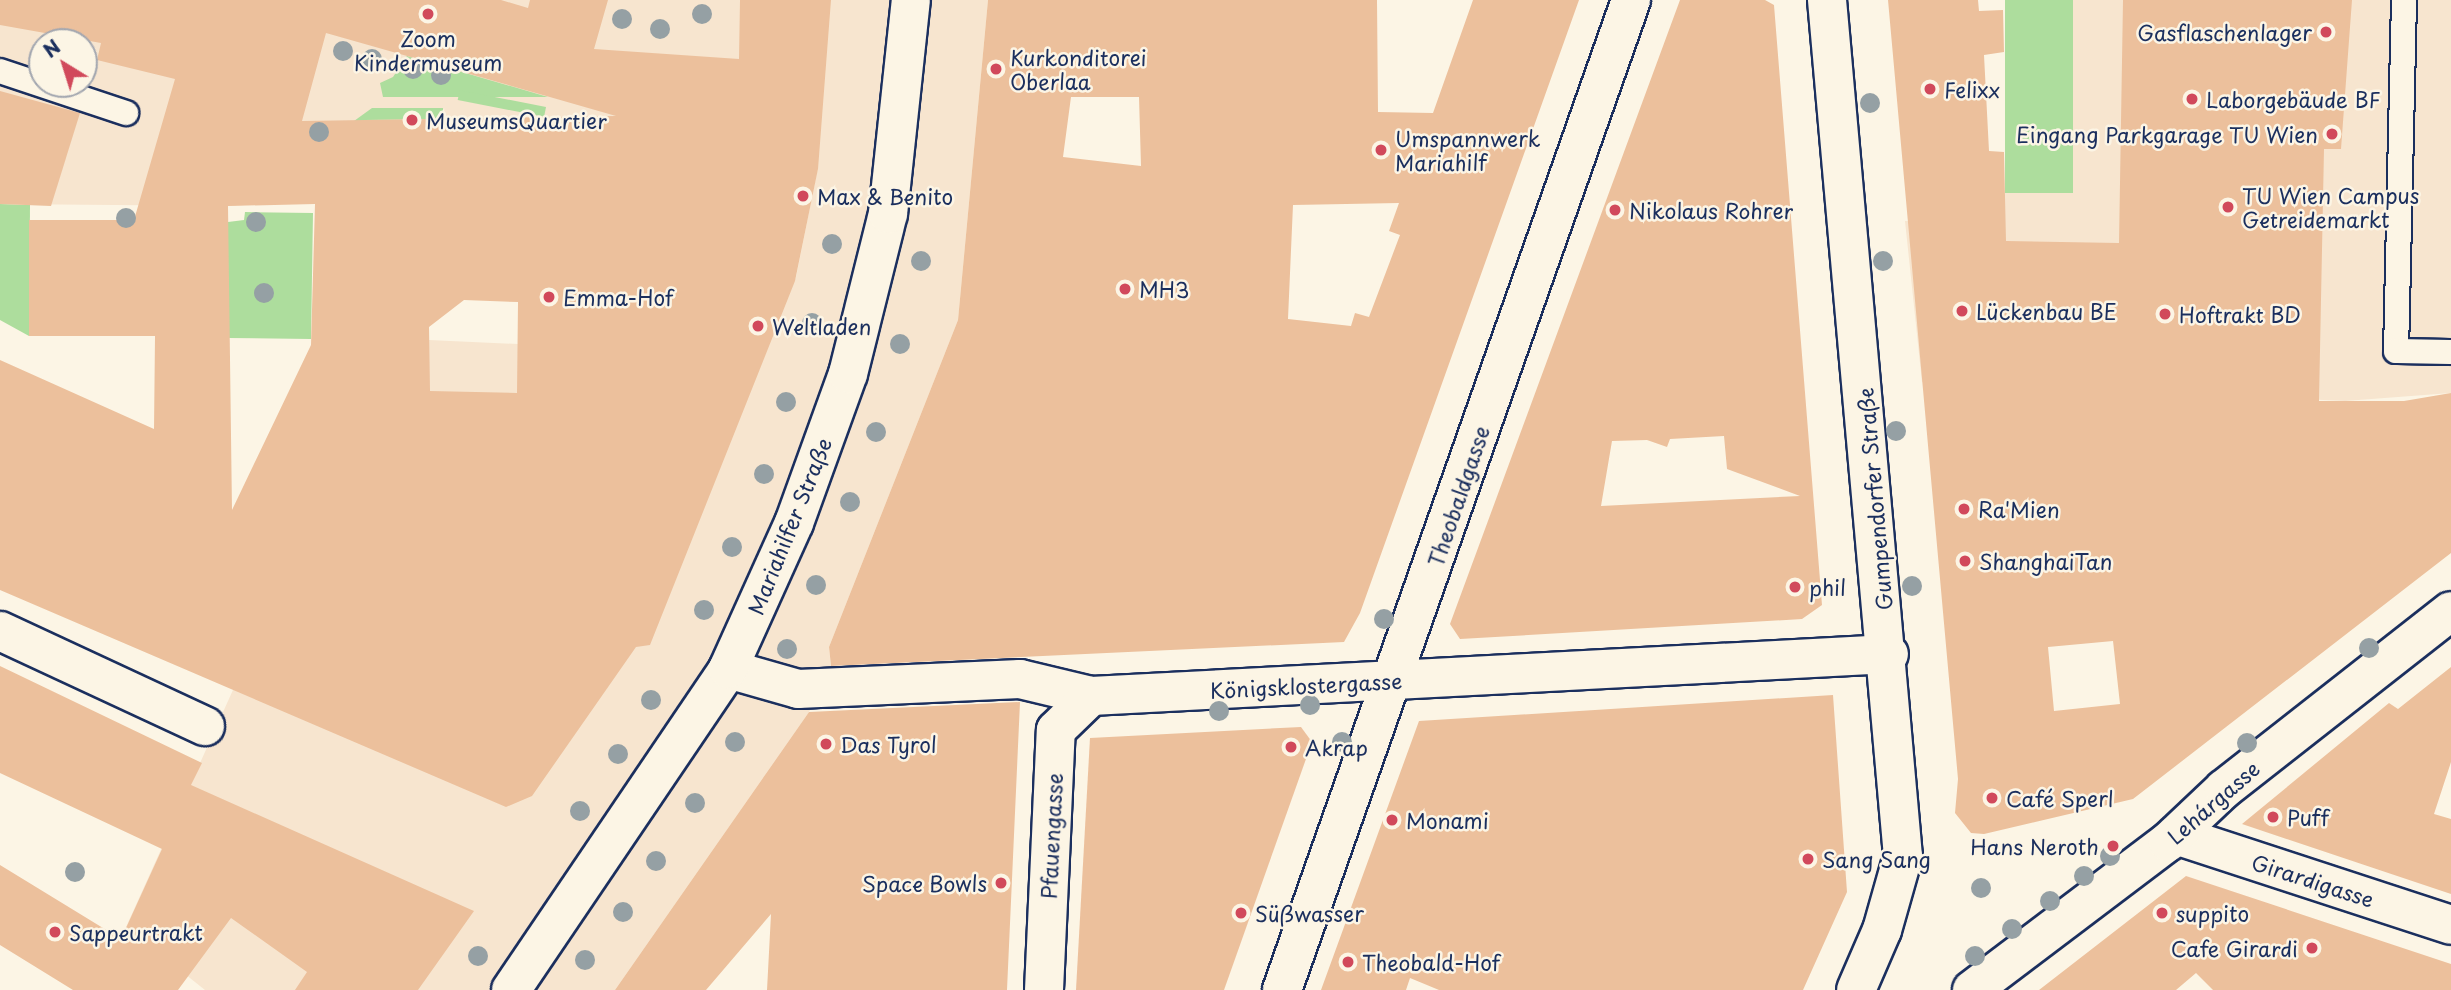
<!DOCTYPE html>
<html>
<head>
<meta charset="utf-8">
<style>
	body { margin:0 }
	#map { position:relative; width:2451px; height:990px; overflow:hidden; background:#fcf5e5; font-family:"Playpen Sans",sans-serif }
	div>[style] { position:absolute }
	.built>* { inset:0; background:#f7e5cf }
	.green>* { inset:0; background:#addd9d; transform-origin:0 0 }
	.building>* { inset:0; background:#ecc09c }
	.roads { filter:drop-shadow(2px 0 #1b2f5e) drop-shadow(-2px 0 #1b2f5e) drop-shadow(0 2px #1b2f5e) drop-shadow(0 -2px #1b2f5e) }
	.service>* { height:24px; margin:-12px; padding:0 12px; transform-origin:12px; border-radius:12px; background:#fcf5e5 }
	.minor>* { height:38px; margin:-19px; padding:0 19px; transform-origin:19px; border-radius:19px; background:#fcf5e5 }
	.tertiary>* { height:38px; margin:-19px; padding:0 19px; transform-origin:19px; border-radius:19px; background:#fcf5e5 }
	.trees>* { width:20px; height:20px; margin:-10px; border-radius:50%; background:#95a0a4 }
	.dots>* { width:19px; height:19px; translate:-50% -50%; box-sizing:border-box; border:4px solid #fcf5e5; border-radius:50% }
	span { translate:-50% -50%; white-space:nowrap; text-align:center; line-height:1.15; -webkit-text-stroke:5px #fcf5e5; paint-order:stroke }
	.poi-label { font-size:21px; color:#1b2f5e }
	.right { translate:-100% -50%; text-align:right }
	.left { translate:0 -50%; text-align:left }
	.street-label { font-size:21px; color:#1b2f5e }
	.north { position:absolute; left:28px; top:28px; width:70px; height:70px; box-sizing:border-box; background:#fcf5e5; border:2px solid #a2a6af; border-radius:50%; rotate:322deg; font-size:19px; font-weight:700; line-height:28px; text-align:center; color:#1b2f5e }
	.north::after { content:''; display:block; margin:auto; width:24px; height:32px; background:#d1495b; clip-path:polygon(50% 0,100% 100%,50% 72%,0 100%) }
</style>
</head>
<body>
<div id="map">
	<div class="built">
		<i style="clip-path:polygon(evenodd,0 0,988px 0,958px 320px,829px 647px,831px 668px,809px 712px,615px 990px,205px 990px,126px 927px,367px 393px,429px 340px,518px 344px,755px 374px,796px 277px,818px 168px,230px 206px,0 204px,0 0,42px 42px,84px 42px,84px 84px,42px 84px,42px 42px)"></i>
		<i style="clip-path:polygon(2005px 0,2451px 0,2451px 393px,2345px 401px,1922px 382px,1905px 221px,2005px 226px)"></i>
	</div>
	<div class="green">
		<i style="left:2005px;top:0;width:68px;height:193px"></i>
		<i style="clip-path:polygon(407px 56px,548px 97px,383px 97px,380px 83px,393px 77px)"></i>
		<i style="left:546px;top:107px;width:10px;height:88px;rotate:101deg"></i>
		<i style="clip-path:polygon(372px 108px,443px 108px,443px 119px,365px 120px,362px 157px,354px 121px)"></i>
		<i style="clip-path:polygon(0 204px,30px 205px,29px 336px,0 320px)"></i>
		<i style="clip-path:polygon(245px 212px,313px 213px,311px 339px,228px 338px,228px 222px,244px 220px)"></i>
	</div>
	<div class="building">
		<i style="clip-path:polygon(evenodd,0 0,501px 0,528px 8px,530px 0,608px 0,594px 49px,739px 59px,740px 0,831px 0,818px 169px,795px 281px,650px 645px,636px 647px,532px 796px,506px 807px,0 590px,0 360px,154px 429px,155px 336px,29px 336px,29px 220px,134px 220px,175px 79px,97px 60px,101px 43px,0 25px,0 0,326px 33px,407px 56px,616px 116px,302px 121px,326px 33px,0 0,315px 204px,311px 345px,232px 510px,228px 206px,315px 204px,0 0,464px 300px,518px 302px,517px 393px,430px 391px,429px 327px,464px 300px)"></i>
		<i style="clip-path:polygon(evenodd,988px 0,1377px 0,1378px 112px,1433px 113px,1473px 0,1579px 0,1360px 613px,1344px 642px,831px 666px,829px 647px,958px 320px,988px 0,1071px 97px,1139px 97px,1141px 166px,1063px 157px,1071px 97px,988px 0,1399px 203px,1389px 231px,1400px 235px,1369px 317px,1355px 313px,1351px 326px,1288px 319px,1293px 205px,1399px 203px)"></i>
		<i style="clip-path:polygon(evenodd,1680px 0,1765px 0,1774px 5px,1822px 605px,1802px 619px,1460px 639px,1450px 624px,1680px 0,1724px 436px,1727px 469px,1800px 496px,1601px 506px,1612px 441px,1647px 440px,1667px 447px,1670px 439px,1724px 436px)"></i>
		<i style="clip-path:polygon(evenodd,1888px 0,1978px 0,1979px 11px,2003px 10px,2004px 52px,1984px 55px,1989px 151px,2004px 152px,2006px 241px,2119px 243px,2123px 0,2352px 0,2341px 149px,2324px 149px,2319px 401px,2404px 401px,2451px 393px,2451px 553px,2133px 799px,1984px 834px,1971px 833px,1955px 813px,1958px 779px,1888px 0,2113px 641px,2120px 704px,2054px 711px,2048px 647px,2113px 641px)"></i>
		<i style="clip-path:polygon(0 91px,80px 113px,51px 206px,0 204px)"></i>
		<i style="clip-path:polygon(0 666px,202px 763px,191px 785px,474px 911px,418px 990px,295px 990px,307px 972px,231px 918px,178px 990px,73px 990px,0 945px,0 865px,121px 939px,162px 849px,0 773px)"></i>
		<i style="clip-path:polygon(2451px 667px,2451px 762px,2434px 814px,2451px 819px,2451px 894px,2242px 824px,2389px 703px,2398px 709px)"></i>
		<i style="clip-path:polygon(1833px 695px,1847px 892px,1803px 990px,1439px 990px,1410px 978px,1406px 990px,1321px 990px,1419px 721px)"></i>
		<i style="clip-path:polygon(1020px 702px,1007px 990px,767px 990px,771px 914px,706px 990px,615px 990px,809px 712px)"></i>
		<i style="clip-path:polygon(1301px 727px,1312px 742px,1224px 990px,1076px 990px,1090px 738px)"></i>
		<i style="clip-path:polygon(2186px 876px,2451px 964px,2451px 990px,2213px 990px,2196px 973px,2176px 990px,2039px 990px)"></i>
	</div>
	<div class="roads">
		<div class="service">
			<i style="left:2404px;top:0;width:351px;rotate:91.3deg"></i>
			<i style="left:2396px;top:351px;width:55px;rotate:1deg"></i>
			<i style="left:0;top:71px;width:133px;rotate:18.4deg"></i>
		</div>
		<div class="minor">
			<i style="left:0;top:631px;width:226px;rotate:24.9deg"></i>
			<i style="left:728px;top:669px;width:73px;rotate:15.9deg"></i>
			<i style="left:798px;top:689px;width:222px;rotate:-2.6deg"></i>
			<i style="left:1020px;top:679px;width:73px;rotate:13.5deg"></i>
			<i style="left:1091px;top:696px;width:799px;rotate:-3.01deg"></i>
			<i style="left:2176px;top:835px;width:289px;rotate:18.1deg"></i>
			<i style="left:511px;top:990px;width:387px;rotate:-55.9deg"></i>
			<i style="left:728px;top:669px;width:160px;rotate:-65.7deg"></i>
			<i style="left:794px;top:523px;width:158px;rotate:-70.1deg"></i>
			<i style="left:848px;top:374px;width:165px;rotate:-76deg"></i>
			<i style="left:888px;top:214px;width:215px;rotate:-83.9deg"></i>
			<i style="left:1044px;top:990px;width:260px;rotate:-87.4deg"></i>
			<i style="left:1056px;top:730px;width:49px;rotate:-44.2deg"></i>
			<i style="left:1282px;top:990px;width:1050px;rotate:-70.58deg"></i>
			<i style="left:1972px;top:990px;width:246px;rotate:-37.1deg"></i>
			<i style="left:2168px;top:842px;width:77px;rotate:-43.4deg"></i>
			<i style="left:2224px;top:789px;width:288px;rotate:-38.1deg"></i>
		</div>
		<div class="tertiary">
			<i style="left:1827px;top:0;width:859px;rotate:84.93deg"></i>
			<i style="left:1903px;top:856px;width:77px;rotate:105.8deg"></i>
			<i style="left:1882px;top:930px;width:65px;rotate:113.4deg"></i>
		</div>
	</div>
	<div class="trees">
		<i style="left:702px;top:14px"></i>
		<i style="left:622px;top:19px"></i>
		<i style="left:660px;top:29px"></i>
		<i style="left:343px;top:51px"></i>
		<i style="left:372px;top:59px"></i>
		<i style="left:413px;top:69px"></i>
		<i style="left:441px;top:75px"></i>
		<i style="left:1870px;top:103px"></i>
		<i style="left:319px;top:132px"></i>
		<i style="left:126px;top:218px"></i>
		<i style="left:256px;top:222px"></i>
		<i style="left:832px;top:244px"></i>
		<i style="left:921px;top:261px"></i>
		<i style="left:1883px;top:261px"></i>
		<i style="left:264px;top:293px"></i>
		<i style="left:812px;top:323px"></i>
		<i style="left:900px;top:344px"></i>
		<i style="left:786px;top:402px"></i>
		<i style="left:1896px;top:431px"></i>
		<i style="left:876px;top:432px"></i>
		<i style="left:764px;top:474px"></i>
		<i style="left:850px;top:502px"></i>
		<i style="left:732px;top:547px"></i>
		<i style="left:816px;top:585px"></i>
		<i style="left:1912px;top:586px"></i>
		<i style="left:704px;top:610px"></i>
		<i style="left:1384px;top:619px"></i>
		<i style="left:2369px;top:648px"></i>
		<i style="left:787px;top:649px"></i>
		<i style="left:651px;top:700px"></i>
		<i style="left:1310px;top:705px"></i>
		<i style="left:1219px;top:711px"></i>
		<i style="left:735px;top:742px"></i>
		<i style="left:1342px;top:742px"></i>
		<i style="left:2247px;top:743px"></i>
		<i style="left:618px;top:754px"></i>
		<i style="left:695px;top:803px"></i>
		<i style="left:580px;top:811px"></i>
		<i style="left:2110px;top:856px"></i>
		<i style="left:656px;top:861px"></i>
		<i style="left:75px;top:872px"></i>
		<i style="left:2084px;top:876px"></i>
		<i style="left:1981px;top:888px"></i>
		<i style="left:2050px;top:901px"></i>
		<i style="left:623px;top:912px"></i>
		<i style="left:2012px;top:929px"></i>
		<i style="left:478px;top:956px"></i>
		<i style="left:1975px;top:956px"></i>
		<i style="left:585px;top:960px"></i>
	</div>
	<div class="dots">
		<i style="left:428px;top:14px;background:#d1495b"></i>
		<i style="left:2326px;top:32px;background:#d1495b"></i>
		<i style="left:996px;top:69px;background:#d1495b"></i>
		<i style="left:1930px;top:89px;background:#d1495b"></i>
		<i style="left:2192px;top:99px;background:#d1495b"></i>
		<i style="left:412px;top:120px;background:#d1495b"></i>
		<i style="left:2332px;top:134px;background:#d1495b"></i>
		<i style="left:1381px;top:150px;background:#d1495b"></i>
		<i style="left:803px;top:196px;background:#d1495b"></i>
		<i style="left:2228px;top:207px;background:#d1495b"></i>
		<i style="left:1615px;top:210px;background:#d1495b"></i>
		<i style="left:1125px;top:289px;background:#d1495b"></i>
		<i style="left:549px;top:297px;background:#d1495b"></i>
		<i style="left:1962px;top:311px;background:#d1495b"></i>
		<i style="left:2165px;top:314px;background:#d1495b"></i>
		<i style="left:758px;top:326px;background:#d1495b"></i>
		<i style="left:1964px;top:509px;background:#d1495b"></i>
		<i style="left:1965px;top:561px;background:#d1495b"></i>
		<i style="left:1795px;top:587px;background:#d1495b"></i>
		<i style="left:826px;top:744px;background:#d1495b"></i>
		<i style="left:1291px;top:747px;background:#d1495b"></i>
		<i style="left:1992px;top:798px;background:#d1495b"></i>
		<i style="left:2273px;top:817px;background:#d1495b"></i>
		<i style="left:1392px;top:820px;background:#d1495b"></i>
		<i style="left:2113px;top:846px;background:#d1495b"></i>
		<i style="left:1808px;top:859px;background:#d1495b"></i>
		<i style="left:1001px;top:883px;background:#d1495b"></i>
		<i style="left:1241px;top:913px;background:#d1495b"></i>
		<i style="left:2162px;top:913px;background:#d1495b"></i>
		<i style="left:55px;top:932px;background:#d1495b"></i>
		<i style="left:2312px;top:948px;background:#d1495b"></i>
		<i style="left:1348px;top:962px;background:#d1495b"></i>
	</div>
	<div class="poi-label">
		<span class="right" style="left:2312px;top:32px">Gasflaschenlager</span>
		<span style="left:428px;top:50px">Zoom<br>Kindermuseum</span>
		<span class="left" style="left:1010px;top:69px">Kurkonditorei<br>Oberlaa</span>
		<span class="left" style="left:1944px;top:89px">Felixx</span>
		<span class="left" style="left:2206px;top:99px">Laborgebäude BF</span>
		<span class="left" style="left:426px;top:120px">MuseumsQuartier</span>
		<span class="right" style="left:2318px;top:134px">Eingang Parkgarage TU Wien</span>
		<span class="left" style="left:1395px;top:150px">Umspannwerk<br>Mariahilf</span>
		<span class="left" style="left:2242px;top:207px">TU Wien Campus<br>Getreidemarkt</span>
		<span class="left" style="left:817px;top:196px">Max &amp; Benito</span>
		<span class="left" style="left:1629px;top:210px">Nikolaus Rohrer</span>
		<span class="left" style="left:1139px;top:289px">MH3</span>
		<span class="left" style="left:563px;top:297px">Emma-Hof</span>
		<span class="left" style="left:1976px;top:311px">Lückenbau BE</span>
		<span class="left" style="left:2179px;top:314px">Hoftrakt BD</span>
		<span class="left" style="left:772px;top:326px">Weltladen</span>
		<span class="left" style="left:1978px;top:509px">Ra'Mien</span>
		<span class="left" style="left:1979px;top:561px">ShanghaiTan</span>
		<span class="left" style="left:1809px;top:587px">phil</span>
		<span class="left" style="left:840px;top:744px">Das Tyrol</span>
		<span class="left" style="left:1305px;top:747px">Akrap</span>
		<span class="left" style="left:2006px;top:798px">Café Sperl</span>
		<span class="left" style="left:2287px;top:817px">Puff</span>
		<span class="left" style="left:1406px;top:820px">Monami</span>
		<span class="right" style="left:2099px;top:846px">Hans Neroth</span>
		<span class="left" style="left:1822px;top:859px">Sang Sang</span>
		<span class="right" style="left:987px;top:883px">Space Bowls</span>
		<span class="left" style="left:1255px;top:913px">Süßwasser</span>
		<span class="left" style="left:2176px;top:913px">suppito</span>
		<span class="left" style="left:69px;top:932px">Sappeurtrakt</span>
		<span class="right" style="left:2298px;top:948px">Cafe Girardi</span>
		<span class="left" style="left:1362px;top:962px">Theobald-Hof</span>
	</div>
	<div class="street-label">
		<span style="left:1458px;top:496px;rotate:-71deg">Theobaldgasse</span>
		<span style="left:1874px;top:499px;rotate:-95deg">Gumpendorfer Straße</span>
		<span style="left:789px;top:526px;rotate:-68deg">Mariahilfer Straße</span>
		<span style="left:1306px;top:685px;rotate:-3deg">Königsklostergasse</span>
		<span style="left:2213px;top:802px;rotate:-41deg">Lehárgasse</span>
		<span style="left:1051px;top:836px;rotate:-87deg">Pfauengasse</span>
		<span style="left:2313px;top:880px;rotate:18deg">Girardigasse</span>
	</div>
	<div class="north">N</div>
</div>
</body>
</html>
